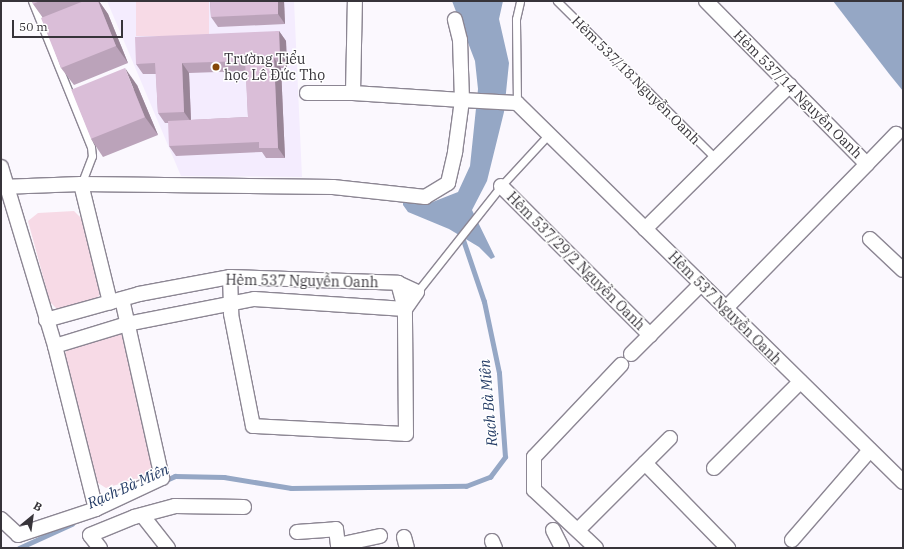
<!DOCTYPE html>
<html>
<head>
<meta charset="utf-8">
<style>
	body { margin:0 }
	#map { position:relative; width:904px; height:549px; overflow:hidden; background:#fbf8fe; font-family:"IBM Plex Serif",serif }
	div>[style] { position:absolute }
	.built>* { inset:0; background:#f4ecfe }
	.green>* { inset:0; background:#f7dae6; transform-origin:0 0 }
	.water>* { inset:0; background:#95a7c5 }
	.stream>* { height:4.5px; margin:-2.25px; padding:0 2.25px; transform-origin:2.25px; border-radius:2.25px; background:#95a7c5 }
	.roads { filter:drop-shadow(1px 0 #8c8693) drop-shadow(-1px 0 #8c8693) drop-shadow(0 1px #8c8693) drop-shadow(0 -1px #8c8693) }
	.service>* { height:7px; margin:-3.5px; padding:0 3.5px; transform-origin:3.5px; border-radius:3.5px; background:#fff }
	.minor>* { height:14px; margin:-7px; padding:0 7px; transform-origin:7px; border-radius:7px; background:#fff }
	.wall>* { inset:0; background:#bba3ba }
	.shaded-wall>* { inset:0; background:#998597 }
	.building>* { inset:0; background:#dabed8; transform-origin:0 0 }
	.dots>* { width:11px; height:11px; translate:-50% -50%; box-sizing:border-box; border:2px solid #fff; border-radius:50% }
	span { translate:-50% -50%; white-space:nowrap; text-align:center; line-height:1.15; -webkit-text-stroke:3px #fff; paint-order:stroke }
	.poi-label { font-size:14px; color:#37343a }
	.left { translate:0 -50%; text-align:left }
	.street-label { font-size:14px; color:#37343a }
	.water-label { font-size:15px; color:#253c66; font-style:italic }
	.frame { position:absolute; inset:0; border:2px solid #37343a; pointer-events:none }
	.north { position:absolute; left:12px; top:497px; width:40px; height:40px; -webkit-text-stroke:3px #fff; paint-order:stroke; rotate:29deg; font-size:11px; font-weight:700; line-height:16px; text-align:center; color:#37343a }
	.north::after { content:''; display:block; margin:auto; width:14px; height:18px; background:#37343a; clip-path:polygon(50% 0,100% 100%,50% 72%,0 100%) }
	.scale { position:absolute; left:12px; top:20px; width:111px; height:18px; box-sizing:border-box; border:2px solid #37343a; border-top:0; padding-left:5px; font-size:12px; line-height:14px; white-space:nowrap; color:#37343a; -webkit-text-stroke:3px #fff; paint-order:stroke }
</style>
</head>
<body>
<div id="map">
	<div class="built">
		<i style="clip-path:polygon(107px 1px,294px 1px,302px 177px,181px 176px)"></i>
	</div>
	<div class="green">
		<i style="left:136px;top:1px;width:73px;height:35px"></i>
		<i style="clip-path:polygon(74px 211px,85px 222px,102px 293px,94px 300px,58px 310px,50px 302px,28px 221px,38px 213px)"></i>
		<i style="clip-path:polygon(119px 333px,124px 337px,153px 467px,151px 473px,146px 476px,106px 488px,98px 483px,63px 358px,68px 347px)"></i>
	</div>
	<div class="water">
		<i style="clip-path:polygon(452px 1px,503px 1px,499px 19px,509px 63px,504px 112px,487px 181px,472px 210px,495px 257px,491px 259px,479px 247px,449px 229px,408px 212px,403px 205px,403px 200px,425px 205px,458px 192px,470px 166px,478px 89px,475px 61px)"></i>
		<i style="clip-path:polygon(833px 1px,903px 1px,903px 91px,890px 75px)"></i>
	</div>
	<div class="stream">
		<i style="left:164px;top:481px;width:12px;rotate:-24deg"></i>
		<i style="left:175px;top:476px;width:49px;rotate:1.2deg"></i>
		<i style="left:224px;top:477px;width:68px;rotate:9.3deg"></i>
		<i style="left:291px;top:488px;width:175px;rotate:-0.7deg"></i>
		<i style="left:466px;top:486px;width:26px;rotate:-21deg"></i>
		<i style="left:490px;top:477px;width:25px;rotate:-53deg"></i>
		<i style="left:505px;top:457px;width:84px;rotate:-94.1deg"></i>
		<i style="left:499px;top:373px;width:73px;rotate:-101.9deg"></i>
		<i style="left:484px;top:302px;width:72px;rotate:-108.7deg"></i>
		<i style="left:19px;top:548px;width:58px;rotate:-24.4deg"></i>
	</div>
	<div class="roads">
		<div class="service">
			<i style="left:32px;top:1px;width:157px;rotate:68deg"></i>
			<i style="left:91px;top:147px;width:9px;rotate:84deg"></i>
			<i style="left:92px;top:156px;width:30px;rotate:111deg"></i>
			<i style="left:557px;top:1px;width:224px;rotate:44.8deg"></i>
			<i style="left:517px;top:103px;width:84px;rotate:-90.7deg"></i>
			<i style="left:516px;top:19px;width:18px;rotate:-77deg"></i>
			<i style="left:417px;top:292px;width:135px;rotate:-51.6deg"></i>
			<i style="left:501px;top:186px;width:69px;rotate:-47.3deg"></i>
		</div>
		<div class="minor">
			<i style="left:706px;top:1px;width:229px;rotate:45.4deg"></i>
			<i style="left:867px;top:164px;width:202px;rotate:134.4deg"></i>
			<i style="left:307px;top:93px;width:46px"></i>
			<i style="left:353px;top:93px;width:109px;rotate:3.7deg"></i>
			<i style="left:462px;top:100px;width:60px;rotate:-91.9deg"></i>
			<i style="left:460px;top:40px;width:21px;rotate:-104deg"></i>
			<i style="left:353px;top:93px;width:92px;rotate:-88.8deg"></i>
			<i style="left:867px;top:164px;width:42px;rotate:-46deg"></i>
			<i style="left:1px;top:167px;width:187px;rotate:73.2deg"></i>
			<i style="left:55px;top:346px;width:168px;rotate:75.9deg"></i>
			<i style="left:81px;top:184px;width:122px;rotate:76.2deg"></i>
			<i style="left:501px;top:186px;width:211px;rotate:45deg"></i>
			<i style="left:1px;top:187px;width:80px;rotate:-2.1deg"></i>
			<i style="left:81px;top:184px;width:252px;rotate:0.7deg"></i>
			<i style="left:333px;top:187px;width:93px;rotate:6.2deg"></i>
			<i style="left:425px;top:197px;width:27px;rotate:-31deg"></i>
			<i style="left:448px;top:183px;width:32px;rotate:-77deg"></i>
			<i style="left:455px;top:152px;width:52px;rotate:-82.3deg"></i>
			<i style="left:462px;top:100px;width:55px;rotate:3.1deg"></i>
			<i style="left:517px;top:103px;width:541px;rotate:44.48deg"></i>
			<i style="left:645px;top:229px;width:204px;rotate:-44.8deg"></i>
			<i style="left:870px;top:239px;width:45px;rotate:43.2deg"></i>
			<i style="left:230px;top:277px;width:37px;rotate:88deg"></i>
			<i style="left:231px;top:314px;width:114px;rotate:78.9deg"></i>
			<i style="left:253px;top:426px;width:153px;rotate:3deg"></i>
			<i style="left:406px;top:434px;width:125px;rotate:-90.5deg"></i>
			<i style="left:405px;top:309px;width:27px;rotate:-105deg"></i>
			<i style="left:46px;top:320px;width:97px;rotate:-15.6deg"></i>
			<i style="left:139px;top:294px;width:93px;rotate:-10.6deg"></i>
			<i style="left:230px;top:277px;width:168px;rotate:2deg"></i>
			<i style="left:398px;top:283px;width:21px;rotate:25deg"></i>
			<i style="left:417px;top:292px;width:21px;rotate:125deg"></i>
			<i style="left:405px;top:309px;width:151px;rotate:-176.2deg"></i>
			<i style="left:254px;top:299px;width:129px;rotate:168.9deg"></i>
			<i style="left:127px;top:324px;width:75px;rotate:163deg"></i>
			<i style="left:631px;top:354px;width:99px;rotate:-45deg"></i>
			<i style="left:645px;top:463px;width:119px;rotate:45.7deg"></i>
			<i style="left:714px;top:468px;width:122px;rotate:-45deg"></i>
			<i style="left:142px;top:515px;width:42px;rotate:51.8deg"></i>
			<i style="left:1px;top:519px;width:23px;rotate:43deg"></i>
			<i style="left:18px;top:535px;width:82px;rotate:-18.4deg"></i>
			<i style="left:96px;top:509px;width:73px;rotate:-25.2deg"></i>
			<i style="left:162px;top:478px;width:183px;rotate:-102.6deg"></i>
			<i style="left:553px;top:530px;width:20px;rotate:63deg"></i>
			<i style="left:578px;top:530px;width:130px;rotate:-45deg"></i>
			<i style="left:297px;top:532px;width:39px;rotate:-4deg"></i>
			<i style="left:336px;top:529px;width:16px;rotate:83deg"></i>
			<i style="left:338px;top:545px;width:43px;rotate:-12.1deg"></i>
			<i style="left:404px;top:537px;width:11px;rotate:75deg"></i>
			<i style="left:792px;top:540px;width:119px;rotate:-49.1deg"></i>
			<i style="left:492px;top:541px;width:8px;rotate:67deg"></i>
			<i style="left:100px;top:548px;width:16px;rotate:-128deg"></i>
			<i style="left:90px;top:535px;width:48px;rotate:-22.2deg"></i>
			<i style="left:134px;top:517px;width:42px;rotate:-15deg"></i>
			<i style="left:175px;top:506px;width:69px;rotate:0.8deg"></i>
			<i style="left:596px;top:548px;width:85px;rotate:-136.9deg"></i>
			<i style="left:534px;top:490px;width:33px;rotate:-90deg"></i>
			<i style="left:534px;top:457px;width:127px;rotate:-46.6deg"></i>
		</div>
	</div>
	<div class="wall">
		<i style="clip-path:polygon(32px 1px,99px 1px,108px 14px,128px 63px,74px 85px,61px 68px,43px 18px,33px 4px)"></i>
		<i style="clip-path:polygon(210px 1px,284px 1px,285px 24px,218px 27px,211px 17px)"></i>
		<i style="clip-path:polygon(evenodd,279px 31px,286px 41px,287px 68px,281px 68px,285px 158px,266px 158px,262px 152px,176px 156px,169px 146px,169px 123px,165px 123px,158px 113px,156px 74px,143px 74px,136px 64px,279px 31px,246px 71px,248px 117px,191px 120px,189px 73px,246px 71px)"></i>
		<i style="clip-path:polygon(137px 85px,158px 135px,103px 157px,91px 139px)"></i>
	</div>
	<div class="shaded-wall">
		<i style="clip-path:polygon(98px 1px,99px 1px,108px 14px,128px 63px,116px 46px)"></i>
		<i style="clip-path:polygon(278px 1px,284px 1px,285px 24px,278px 14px)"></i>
		<i style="clip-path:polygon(279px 31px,286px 41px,287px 68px,280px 58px)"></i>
		<i style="clip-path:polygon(274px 58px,281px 68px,285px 158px,278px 148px)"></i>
		<i style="clip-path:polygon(182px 63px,189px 73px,191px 122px,184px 112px)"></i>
		<i style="clip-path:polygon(125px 68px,137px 85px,158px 135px,145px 117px)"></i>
	</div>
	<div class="building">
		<i style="clip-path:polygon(32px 1px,40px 1px,33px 4px)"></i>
		<i style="clip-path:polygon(84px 1px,98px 1px,116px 46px,61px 68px,41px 18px)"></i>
		<i style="clip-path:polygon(210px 1px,278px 1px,278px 14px,211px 17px)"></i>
		<i style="clip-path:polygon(279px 31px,280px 58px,274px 58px,278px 148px,259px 148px,259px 142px,169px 146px,168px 121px,248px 117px,245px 61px,182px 63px,184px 112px,158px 113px,155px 63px,136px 64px,135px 37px)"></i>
		<i style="left:125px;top:68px;width:53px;height:58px;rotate:68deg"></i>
	</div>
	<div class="dots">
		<i style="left:216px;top:67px;background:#854707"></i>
	</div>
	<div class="poi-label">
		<span class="left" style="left:224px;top:67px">Trường Tiểu<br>học Lê Đức Thọ</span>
	</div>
	<div class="street-label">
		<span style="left:636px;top:80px;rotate:45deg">Hẻm 537/18 Nguyễn Oanh</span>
		<span style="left:798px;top:94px;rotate:45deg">Hẻm 537/14 Nguyễn Oanh</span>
		<span style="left:576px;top:261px;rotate:45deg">Hẻm 537/29/2 Nguyễn Oanh</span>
		<span style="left:302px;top:281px;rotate:1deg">Hẻm 537 Nguyễn Oanh</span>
		<span style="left:725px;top:308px;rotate:45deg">Hẻm 537 Nguyễn Oanh</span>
	</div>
	<div class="water-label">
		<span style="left:488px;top:403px;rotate:-95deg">Rạch Bà Miên</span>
		<span style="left:128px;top:486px;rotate:-24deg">Rạch Bà Miên</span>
	</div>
	<div class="frame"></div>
	<div class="north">B</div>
	<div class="scale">50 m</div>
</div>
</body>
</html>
